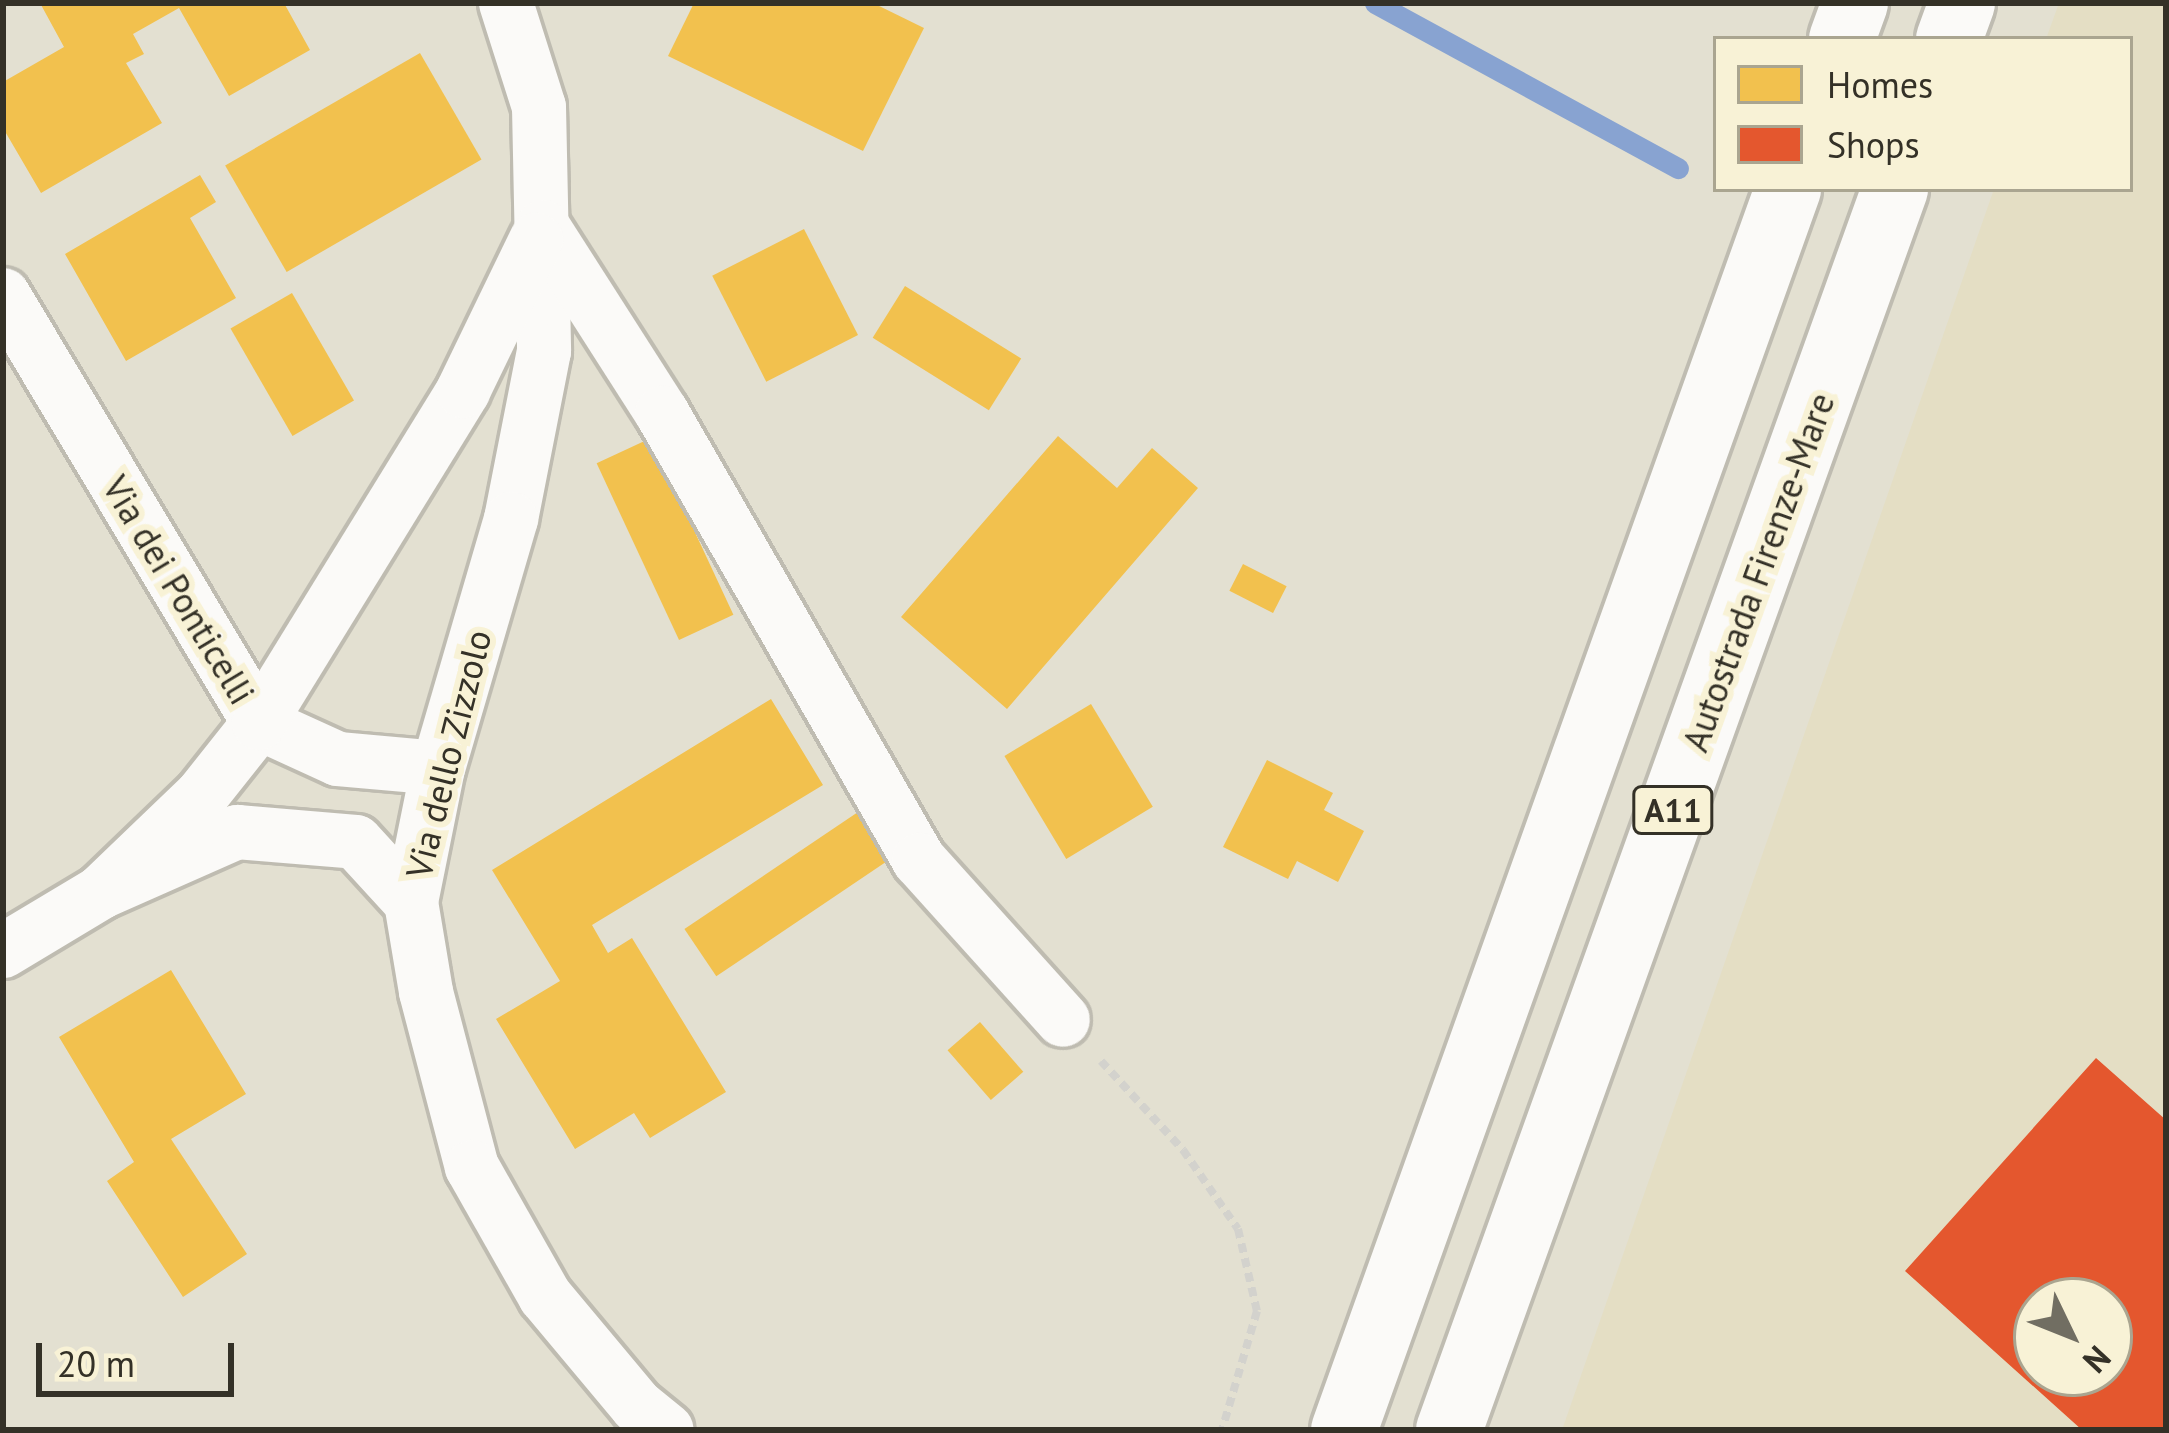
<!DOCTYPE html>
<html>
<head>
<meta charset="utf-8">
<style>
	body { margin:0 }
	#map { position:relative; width:2169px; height:1433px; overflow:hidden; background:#e3e0d1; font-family:"PT Sans",sans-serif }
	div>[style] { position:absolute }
	.built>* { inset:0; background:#e4dec4 }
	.homes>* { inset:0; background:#f2c14e; transform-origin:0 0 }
	.shops>* { inset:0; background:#e4572e }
	.stream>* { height:21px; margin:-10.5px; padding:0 10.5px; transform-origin:10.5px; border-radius:10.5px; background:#88a3d1 }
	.path>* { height:8px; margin-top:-4px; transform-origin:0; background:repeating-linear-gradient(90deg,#d3d2cd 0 9px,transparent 0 15px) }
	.roads { filter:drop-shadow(3px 0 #bfbcb1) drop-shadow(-3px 0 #bfbcb1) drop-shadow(0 3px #bfbcb1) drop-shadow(0 -3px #bfbcb1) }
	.street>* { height:54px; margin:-27px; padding:0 27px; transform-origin:27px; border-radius:27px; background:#fbfaf8 }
	.highway>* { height:66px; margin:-33px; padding:0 33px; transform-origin:33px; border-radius:33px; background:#fbfaf8 }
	span { translate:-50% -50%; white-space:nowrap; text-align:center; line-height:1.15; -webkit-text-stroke:12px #f8f2d6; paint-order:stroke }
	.shield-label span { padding:3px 9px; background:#f8f2d6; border:3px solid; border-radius:9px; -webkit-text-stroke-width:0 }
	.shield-label { font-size:33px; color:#343127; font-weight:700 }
	.street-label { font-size:36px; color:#343127 }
	.frame { position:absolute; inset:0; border:6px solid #343127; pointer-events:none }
	.legend { position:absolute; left:1713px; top:36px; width:420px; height:156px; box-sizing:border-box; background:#f8f2d6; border:3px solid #aaa590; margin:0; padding:15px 21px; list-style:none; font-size:36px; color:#343127 }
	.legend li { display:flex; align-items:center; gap:24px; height:60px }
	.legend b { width:60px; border:3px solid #aaa590 }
	.north { position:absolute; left:2013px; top:1277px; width:120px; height:120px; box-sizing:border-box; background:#f8f2d6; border:3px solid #aaa590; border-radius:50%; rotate:133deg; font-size:33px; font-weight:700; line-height:48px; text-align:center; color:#343127 }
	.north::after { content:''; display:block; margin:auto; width:42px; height:54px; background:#716e62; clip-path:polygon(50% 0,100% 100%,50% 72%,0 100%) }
	.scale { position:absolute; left:36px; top:1343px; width:198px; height:54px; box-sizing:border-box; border:6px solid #343127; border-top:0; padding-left:15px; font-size:36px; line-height:42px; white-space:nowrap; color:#343127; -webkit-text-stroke:9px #f8f2d6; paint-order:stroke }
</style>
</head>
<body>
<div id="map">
	<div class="built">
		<i style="clip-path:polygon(evenodd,2059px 3px,2166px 3px,2166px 1430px,1562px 1430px,1994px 189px,2130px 189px,2130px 39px,2046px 39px,2059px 3px,2037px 1301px,2109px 1301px,2109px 1373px,2037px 1373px,2037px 1301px)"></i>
	</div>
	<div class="homes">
		<i style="clip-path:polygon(40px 3px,284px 3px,310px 50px,229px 96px,179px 8px,133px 34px,144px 54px,126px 63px,162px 123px,41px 193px,3px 128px,3px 82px,64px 47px)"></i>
		<i style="clip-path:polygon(694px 3px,873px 3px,924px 28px,863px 151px,668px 56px)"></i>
		<i style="left:420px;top:53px;width:123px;height:225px;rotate:60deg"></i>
		<i style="clip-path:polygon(200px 175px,216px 202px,190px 218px,236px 298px,126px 361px,65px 254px)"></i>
		<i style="left:804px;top:229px;width:119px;height:103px;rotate:63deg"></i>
		<i style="left:905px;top:286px;width:137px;height:61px;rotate:32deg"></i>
		<i style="left:292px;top:293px;width:124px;height:71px;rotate:60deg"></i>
		<i style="clip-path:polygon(1058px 436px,1117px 488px,1152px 448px,1198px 488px,1007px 709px,901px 617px)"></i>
		<i style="left:651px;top:438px;width:195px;height:60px;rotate:65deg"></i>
		<i style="left:1243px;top:564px;width:49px;height:30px;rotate:27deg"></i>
		<i style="clip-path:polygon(771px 699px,823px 785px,592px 925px,608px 953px,632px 938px,726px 1092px,650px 1138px,634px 1113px,575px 1149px,496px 1019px,560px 981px,492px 870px)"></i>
		<i style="left:1091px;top:704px;width:120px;height:101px;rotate:59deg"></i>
		<i style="clip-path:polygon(1267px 760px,1333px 793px,1324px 810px,1364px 831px,1338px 882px,1297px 861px,1288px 879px,1223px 847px)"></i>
		<i style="left:861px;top:810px;width:57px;height:213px;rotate:56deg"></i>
		<i style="clip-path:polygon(171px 970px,246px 1094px,171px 1139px,247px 1254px,183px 1297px,107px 1181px,134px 1162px,59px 1037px)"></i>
		<i style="left:980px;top:1022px;width:66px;height:43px;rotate:49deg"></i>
	</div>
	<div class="shops">
		<i style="clip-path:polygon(evenodd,2096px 1058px,2166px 1120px,2166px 1430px,2082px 1430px,1905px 1271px,2096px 1058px,2037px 1301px,2109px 1301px,2109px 1373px,2037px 1373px,2037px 1301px)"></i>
	</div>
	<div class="stream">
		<i style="left:1375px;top:3px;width:345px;rotate:28.6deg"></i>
	</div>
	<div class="path">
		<i style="left:1101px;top:1061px;width:121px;rotate:47.3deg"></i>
		<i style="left:1183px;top:1150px;width:96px;rotate:55.2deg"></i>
		<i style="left:1238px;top:1229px;width:84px;rotate:77deg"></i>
		<i style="left:1257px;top:1311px;width:124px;rotate:106.4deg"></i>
	</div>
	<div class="roads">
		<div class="street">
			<i style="left:506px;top:3px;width:109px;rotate:72.4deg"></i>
			<i style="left:539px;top:107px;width:244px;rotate:88.8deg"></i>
			<i style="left:544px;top:351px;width:171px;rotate:101.1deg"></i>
			<i style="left:511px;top:519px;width:259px;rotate:106.3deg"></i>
			<i style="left:438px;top:768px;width:137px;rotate:101.4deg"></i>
			<i style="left:411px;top:902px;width:91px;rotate:80.5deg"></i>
			<i style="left:426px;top:992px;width:181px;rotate:75.3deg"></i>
			<i style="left:472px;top:1167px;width:148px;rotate:60.5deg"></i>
			<i style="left:545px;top:1296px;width:143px;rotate:50.1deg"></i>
			<i style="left:637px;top:1406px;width:38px;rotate:39deg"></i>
			<i style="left:543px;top:227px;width:221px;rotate:57.4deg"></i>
			<i style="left:662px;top:413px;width:516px;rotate:60.1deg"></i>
			<i style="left:919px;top:860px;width:215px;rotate:48deg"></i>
			<i style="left:3px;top:295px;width:499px;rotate:59.1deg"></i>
			<i style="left:259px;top:723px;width:87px;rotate:24.5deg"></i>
			<i style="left:338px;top:759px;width:100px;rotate:5.1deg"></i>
			<i style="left:101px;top:892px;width:140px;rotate:-43.8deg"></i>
			<i style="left:202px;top:795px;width:92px;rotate:-51.6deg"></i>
			<i style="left:259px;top:723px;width:390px;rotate:-58.4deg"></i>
			<i style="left:463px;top:391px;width:168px;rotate:-64.2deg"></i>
			<i style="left:3px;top:951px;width:114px;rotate:-31deg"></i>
			<i style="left:101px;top:892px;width:149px;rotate:-23.8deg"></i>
			<i style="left:237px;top:832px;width:119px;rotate:4.8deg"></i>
			<i style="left:356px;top:842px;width:81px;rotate:47.5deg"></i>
		</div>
		<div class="highway">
			<i style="left:1842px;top:39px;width:38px;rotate:-70deg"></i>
			<i style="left:1949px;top:39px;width:38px;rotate:-70deg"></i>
			<i style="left:1344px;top:1430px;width:1318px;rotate:-70.31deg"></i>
			<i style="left:1449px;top:1430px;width:1319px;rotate:-70.23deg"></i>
		</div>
	</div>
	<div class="shield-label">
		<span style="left:1673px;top:810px">A11</span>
	</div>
	<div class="street-label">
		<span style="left:1758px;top:572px;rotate:-70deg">Autostrada Firenze-Mare</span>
		<span style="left:179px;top:590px;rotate:59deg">Via dei Ponticelli</span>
		<span style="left:448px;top:754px;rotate:-76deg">Via dello Zizzolo</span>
	</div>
	<div class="frame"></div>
	<ul class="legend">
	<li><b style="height:33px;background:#f2c14e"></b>Homes</li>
	<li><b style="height:33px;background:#e4572e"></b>Shops</li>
	</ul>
	<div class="north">N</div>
	<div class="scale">20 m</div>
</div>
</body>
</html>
